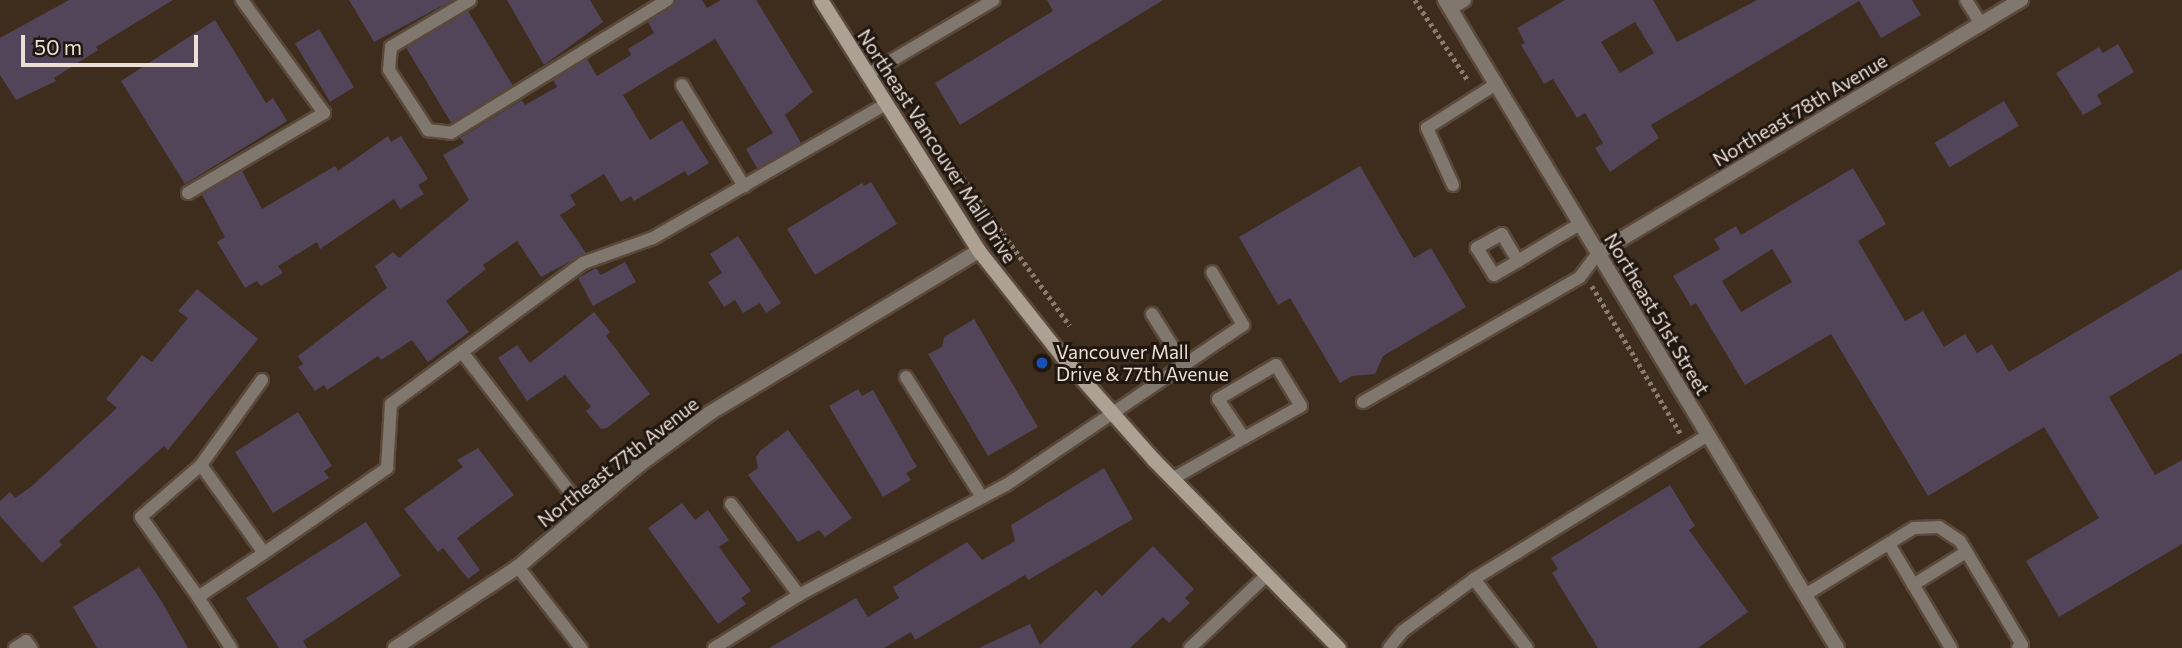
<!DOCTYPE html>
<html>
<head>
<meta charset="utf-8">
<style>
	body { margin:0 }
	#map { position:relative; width:2182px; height:648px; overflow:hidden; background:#3e2c1d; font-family:Commissioner,sans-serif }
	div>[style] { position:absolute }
	.building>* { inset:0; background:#524559; transform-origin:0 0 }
	.path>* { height:4.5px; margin-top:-2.25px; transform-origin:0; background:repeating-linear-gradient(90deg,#8a7b6f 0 3.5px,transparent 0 7px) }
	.roads { filter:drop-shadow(2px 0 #5a493b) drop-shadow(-2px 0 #5a493b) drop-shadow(0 2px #5a493b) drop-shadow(0 -2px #5a493b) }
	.service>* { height:12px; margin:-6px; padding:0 6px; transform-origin:6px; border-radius:6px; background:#80786f }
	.minor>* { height:14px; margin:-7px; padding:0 7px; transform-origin:7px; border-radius:7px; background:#80786f }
	.tertiary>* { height:14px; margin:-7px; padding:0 7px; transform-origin:7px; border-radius:7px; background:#80786f }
	.secondary>* { height:14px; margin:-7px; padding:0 7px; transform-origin:7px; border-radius:7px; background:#aca192 }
	.dots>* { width:19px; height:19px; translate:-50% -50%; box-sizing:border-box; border:4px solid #1f1710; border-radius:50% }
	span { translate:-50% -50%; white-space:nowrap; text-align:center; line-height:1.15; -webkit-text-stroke:6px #1f1710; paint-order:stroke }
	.street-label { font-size:19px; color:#ebdfd6 }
	.poi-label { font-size:19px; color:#ebdfd6 }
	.left { translate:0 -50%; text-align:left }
	.scale { position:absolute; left:21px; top:35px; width:177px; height:32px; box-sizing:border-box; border:4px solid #ebdfd6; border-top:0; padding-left:9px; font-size:21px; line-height:24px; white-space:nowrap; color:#ebdfd6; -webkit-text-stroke:5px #1f1710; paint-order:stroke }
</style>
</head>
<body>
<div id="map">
	<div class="building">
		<i style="clip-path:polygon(69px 0,173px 0,96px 47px,98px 50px,54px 78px,56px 81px,16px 100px,0 75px,0 38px)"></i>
		<i style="clip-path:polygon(349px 0,453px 0,374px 42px)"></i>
		<i style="clip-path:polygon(507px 0,590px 0,603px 22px,544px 65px)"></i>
		<i style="clip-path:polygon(676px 0,702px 0,707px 8px,721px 0,756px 0,813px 92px,785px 115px,801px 143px,757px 168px,746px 149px,773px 133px,715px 39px,623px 95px,650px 140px,682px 120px,709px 163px,688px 176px,685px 171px,634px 201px,631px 196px,621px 202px,604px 174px,570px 195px,576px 205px,560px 215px,586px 253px,541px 277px,517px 241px,483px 265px,486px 269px,446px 301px,469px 332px,428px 362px,412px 340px,381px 360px,378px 356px,327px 390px,324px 385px,315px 391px,298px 367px,303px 364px,298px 356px,387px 288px,375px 266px,393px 252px,399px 258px,469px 200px,443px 155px,464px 143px,460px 138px,522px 100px,525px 105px,557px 87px,553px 80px,587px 59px,597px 76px,631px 55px,628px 49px,654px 33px,648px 22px)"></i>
		<i style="clip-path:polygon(1047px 0,1163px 0,960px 125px,935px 83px,1053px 11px)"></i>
		<i style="clip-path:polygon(evenodd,1565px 0,1653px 0,1677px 42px,1757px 0,1912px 0,1921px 15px,1881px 38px,1859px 1px,1651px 125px,1659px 138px,1610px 172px,1595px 148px,1603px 143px,1585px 113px,1577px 118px,1553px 79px,1544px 84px,1521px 45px,1525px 43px,1517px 28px,1565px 0,1635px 22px,1654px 53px,1620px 73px,1601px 42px,1635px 22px)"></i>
		<i style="left:468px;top:11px;width:87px;height:72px;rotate:59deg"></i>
		<i style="clip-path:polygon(215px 20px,266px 103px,273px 98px,287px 121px,185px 184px,121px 81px)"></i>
		<i style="left:319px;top:29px;width:68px;height:28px;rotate:59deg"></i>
		<i style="clip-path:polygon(2118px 44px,2134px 72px,2097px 95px,2102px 104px,2083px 115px,2056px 73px,2099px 47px,2103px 53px)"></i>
		<i style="left:2004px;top:101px;width:29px;height:81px;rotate:59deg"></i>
		<i style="clip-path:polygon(388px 136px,391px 142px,401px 136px,428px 179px,418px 185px,424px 194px,400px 209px,394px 199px,320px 249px,317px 242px,278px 266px,283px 273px,261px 286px,257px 281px,245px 288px,217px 242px,225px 237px,202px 195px,242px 171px,262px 209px,335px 166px,338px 171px)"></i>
		<i style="clip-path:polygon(1360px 166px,1414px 258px,1431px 248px,1466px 307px,1383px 356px,1375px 374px,1352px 376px,1340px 383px,1290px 298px,1278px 305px,1239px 237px)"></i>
		<i style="clip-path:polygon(evenodd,1853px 168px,1886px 224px,1858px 241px,1905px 321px,1923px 311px,1944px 347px,1965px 334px,1977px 353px,1992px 344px,2009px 372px,2182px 269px,2182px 353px,2109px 397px,2155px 475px,2182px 460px,2182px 544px,2059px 617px,2026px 561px,2099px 518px,2044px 427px,1928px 496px,1831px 334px,1745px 385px,1696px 303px,1691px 306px,1673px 276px,1720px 249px,1714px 239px,1736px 226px,1741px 235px,1853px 168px,1772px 249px,1792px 282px,1741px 312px,1722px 281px,1772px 249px)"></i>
		<i style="clip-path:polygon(871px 182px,897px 224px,815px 275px,787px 229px,862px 183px,864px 186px)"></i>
		<i style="clip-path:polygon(738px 236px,781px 303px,766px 313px,760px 303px,743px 313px,735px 300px,724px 307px,708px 282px,722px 273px,710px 254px)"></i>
		<i style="clip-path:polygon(625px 262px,636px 282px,593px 306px,578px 278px,596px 268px,601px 275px)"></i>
		<i style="clip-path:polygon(197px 289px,258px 339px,168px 450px,164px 446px,59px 541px,62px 545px,42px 563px,0 516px,0 501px,10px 492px,15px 498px,32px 486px,117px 408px,106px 399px,142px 355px,152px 362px,188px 318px,178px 311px)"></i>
		<i style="clip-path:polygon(594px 312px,610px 332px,606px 336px,650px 394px,607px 428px,601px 429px,586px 411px,591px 407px,565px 375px,527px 401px,498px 358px,517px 345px,530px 363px)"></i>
		<i style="clip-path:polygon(974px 319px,1038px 427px,988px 456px,928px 354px,942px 347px,944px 337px)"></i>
		<i style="clip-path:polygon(858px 389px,862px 396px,873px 390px,917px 467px,906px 473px,911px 480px,883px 497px,829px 406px)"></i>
		<i style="clip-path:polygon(298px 412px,332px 466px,324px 471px,329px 478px,273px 513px,235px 452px)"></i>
		<i style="clip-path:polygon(788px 430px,852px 518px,825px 537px,819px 530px,798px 542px,748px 475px,758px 468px,756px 457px,761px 450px)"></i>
		<i style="clip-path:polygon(478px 448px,514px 495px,457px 538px,480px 570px,468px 579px,443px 548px,438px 552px,404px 509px,463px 467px,457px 460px)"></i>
		<i style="clip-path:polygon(1104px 468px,1133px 519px,1028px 580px,1025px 575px,915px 640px,911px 632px,884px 648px,769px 648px,856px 598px,868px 617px,899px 598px,893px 587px,967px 542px,982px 560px,1015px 541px,1011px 525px)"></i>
		<i style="clip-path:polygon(1670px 485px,1695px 526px,1689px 530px,1748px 612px,1698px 648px,1598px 648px,1552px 573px,1558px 569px,1551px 558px)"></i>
		<i style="clip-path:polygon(682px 503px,695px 520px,708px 510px,729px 540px,719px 547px,751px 591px,741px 598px,746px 604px,718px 624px,648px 528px)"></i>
		<i style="clip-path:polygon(366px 522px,401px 576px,303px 641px,307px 648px,279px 648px,246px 598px)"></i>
		<i style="clip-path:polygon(1153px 546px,1194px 589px,1185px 598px,1190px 603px,1169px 623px,1163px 617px,1130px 648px,979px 648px,1030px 624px,1040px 645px,1096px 590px,1102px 596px)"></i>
		<i style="clip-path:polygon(139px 567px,162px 602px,188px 648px,97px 648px,73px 607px)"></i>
	</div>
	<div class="path">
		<i style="left:1415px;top:0;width:98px;rotate:56.6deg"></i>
		<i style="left:942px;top:149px;width:218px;rotate:54.1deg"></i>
		<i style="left:1592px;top:286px;width:173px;rotate:59deg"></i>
	</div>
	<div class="roads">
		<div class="service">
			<i style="left:470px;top:0;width:92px;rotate:149.3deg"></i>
			<i style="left:391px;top:47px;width:23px;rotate:95deg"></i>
			<i style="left:389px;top:70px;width:72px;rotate:57deg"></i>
			<i style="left:428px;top:130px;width:23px;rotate:7deg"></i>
			<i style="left:451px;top:133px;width:254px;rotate:-31.6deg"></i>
			<i style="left:1966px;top:0;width:28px;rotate:58deg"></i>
			<i style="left:867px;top:75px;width:147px;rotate:-30.6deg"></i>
			<i style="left:682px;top:85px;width:119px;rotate:58.5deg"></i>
			<i style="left:1453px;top:185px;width:63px;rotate:-114.5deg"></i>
			<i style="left:1427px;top:128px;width:82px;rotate:-32.5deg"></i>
			<i style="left:188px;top:193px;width:158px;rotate:-30.5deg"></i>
			<i style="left:324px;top:113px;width:140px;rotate:-126deg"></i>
			<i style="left:1518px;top:261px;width:31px;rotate:-121deg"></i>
			<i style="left:1502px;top:234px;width:29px;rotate:151deg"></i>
			<i style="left:1477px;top:248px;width:32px;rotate:58deg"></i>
			<i style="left:1494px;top:275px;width:28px;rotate:-30deg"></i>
			<i style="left:1518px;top:261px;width:50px;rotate:-31.2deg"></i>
			<i style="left:1561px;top:235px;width:22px;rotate:-30deg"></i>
			<i style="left:1152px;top:314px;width:58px;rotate:57.7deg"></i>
			<i style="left:462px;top:352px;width:202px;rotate:52.4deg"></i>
			<i style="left:906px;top:377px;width:142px;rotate:57.7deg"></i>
			<i style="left:262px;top:380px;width:105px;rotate:125.7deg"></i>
			<i style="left:201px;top:465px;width:108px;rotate:54.4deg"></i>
			<i style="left:264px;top:553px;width:150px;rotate:-34.6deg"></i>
			<i style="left:387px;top:468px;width:64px;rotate:-86.4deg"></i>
			<i style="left:391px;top:404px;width:238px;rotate:-36.3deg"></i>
			<i style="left:583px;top:263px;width:74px;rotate:-19.7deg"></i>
			<i style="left:653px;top:238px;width:269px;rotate:-29.9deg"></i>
			<i style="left:1363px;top:402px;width:250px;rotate:-29.9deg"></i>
			<i style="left:1580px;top:277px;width:30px;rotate:-53deg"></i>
			<i style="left:201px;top:465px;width:79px;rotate:139.1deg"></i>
			<i style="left:141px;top:517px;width:98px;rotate:54.5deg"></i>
			<i style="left:198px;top:597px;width:79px;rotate:-33.7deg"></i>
			<i style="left:1172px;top:479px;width:83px;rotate:-29.7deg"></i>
			<i style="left:1244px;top:438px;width:65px;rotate:-29.3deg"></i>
			<i style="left:1301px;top:406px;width:48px;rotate:-121.4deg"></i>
			<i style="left:1276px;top:365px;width:67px;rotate:149.6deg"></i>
			<i style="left:1218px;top:399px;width:47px;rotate:56.3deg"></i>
			<i style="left:731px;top:504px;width:114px;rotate:53.2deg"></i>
			<i style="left:1889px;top:544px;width:121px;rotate:59.2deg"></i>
			<i style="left:518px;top:567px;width:103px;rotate:52.1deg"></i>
			<i style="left:1474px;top:579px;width:275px;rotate:-31.6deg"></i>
			<i style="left:1913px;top:585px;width:62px;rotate:-31.9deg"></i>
			<i style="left:1805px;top:595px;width:128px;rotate:-31.6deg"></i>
			<i style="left:1914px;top:528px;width:25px;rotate:-2deg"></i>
			<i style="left:1939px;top:527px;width:25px;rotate:34deg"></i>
			<i style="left:1960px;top:541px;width:121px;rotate:59.2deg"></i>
			<i style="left:2022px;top:645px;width:5px;rotate:143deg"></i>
			<i style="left:198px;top:597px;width:61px;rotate:57.1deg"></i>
			<i style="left:15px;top:648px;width:13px;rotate:-32deg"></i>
			<i style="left:26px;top:641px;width:9px;rotate:54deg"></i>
			<i style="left:714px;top:648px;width:100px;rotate:-31.9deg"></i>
			<i style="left:799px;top:595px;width:234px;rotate:-28deg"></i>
			<i style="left:1006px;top:485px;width:286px;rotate:-34deg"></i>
			<i style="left:1243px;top:325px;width:61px;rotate:-120.3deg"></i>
			<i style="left:1190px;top:648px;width:106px;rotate:-43.5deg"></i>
			<i style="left:1389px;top:648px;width:22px;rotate:-51deg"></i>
			<i style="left:1403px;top:631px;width:88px;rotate:-36.2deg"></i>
			<i style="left:1474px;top:579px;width:87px;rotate:52.5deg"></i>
		</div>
		<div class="minor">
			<i style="left:1450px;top:8px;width:16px;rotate:-30deg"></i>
			<i style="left:1598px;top:253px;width:493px;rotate:-30.9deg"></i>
		</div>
		<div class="tertiary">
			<i style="left:1445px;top:0;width:757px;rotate:58.83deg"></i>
			<i style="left:395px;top:648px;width:147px;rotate:-33.4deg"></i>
			<i style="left:518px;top:567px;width:158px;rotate:-40.1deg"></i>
			<i style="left:639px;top:465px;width:88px;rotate:-36.2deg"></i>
			<i style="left:710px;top:413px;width:314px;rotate:-31.1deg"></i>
		</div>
		<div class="secondary">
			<i style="left:821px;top:0;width:297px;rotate:57.8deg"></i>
			<i style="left:979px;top:251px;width:134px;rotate:51.7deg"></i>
			<i style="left:1062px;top:356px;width:139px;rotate:48.5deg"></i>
			<i style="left:1154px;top:460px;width:264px;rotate:45.5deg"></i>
		</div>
	</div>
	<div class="dots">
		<i style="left:1042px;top:363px;background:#1a4fb4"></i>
	</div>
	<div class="street-label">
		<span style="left:1800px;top:110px;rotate:-31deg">Northeast 78th Avenue</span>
		<span style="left:937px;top:146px;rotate:57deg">Northeast Vancouver Mall Drive</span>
		<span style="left:1657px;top:314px;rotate:59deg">Northeast 51st Street</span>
		<span style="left:618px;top:462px;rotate:-38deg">Northeast 77th Avenue</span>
	</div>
	<div class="poi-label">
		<span class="left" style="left:1056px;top:363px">Vancouver Mall<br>Drive &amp; 77th Avenue</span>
	</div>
	<div class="scale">50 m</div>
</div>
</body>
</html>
